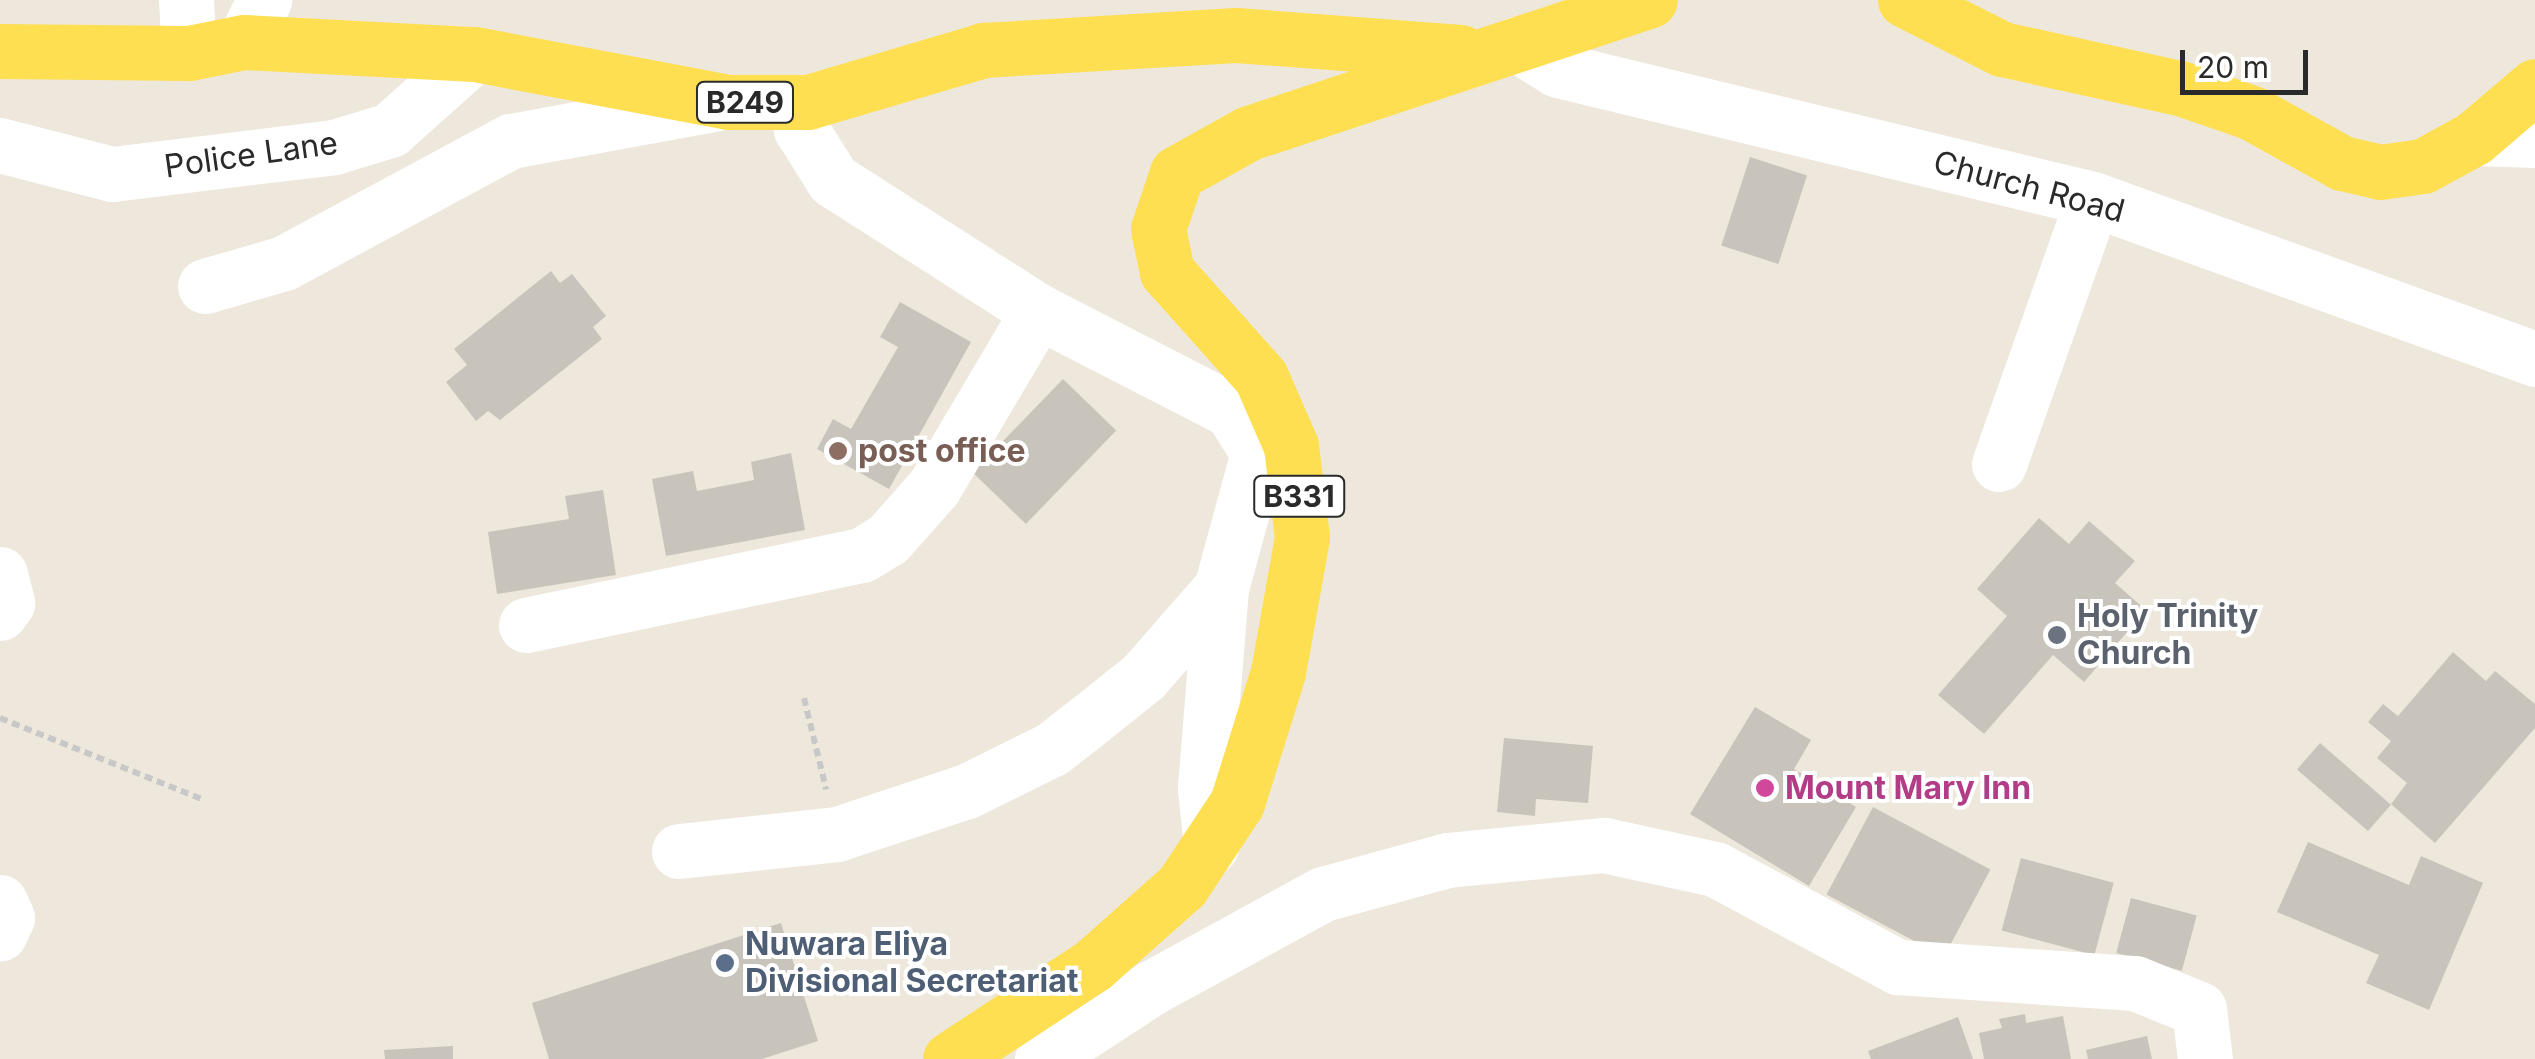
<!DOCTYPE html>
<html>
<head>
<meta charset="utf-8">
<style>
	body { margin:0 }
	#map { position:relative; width:2535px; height:1059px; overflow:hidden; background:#eee7db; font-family:Inter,sans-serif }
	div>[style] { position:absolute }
	.building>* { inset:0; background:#c9c4bb; transform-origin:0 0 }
	.path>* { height:6px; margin-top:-3px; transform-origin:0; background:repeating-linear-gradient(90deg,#c8c8c8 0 8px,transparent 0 13px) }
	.minor>* { height:55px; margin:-27.5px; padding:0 27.5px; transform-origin:27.5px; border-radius:27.5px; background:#fff }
	.major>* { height:55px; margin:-27.5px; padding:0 27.5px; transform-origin:27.5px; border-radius:27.5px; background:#fddf51 }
	.dots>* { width:28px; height:28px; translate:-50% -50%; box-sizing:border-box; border:5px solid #fff; border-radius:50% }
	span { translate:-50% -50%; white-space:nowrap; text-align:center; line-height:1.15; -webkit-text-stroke:8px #fff; paint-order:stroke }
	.shield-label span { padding:2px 8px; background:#fff; border:2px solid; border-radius:8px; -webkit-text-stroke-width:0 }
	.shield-label { font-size:30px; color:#2a2a2a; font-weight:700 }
	.street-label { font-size:32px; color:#2a2a2a }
	.education-label { font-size:32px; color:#785e54; font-weight:700 }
	.left { translate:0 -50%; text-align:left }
	.worship-label { font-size:32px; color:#5b616d; font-weight:700 }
	.hotel-label { font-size:32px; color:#b23c85; font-weight:700 }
	.service-label { font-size:32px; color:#4e5e75; font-weight:700 }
	.scale { position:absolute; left:2180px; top:50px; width:128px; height:45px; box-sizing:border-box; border:5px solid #2a2a2a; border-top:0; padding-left:12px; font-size:30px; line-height:35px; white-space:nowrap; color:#2a2a2a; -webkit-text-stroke:8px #fff; paint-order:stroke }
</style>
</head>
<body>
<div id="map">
	<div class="building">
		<i style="left:1750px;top:157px;width:60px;height:93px;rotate:18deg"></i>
		<i style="clip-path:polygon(551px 271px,560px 283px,572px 274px,606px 316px,593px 327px,602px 339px,500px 420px,488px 411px,476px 421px,446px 382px,467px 365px,454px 349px)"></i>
		<i style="clip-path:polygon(900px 302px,971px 342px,889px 489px,817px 449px,833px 419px,851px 429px,898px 347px,880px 337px)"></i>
		<i style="left:1063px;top:379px;width:74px;height:130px;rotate:44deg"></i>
		<i style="clip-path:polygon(791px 453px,805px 530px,666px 556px,652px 479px,693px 471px,697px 491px,754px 480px,751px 462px)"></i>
		<i style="clip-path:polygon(603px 490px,616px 575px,497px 594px,488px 532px,569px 519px,565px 496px)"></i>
		<i style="clip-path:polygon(2039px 518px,2069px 544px,2089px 521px,2135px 561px,2115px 583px,2146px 610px,2084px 682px,2053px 655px,1984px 734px,1938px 695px,2007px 616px,1977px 589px)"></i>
		<i style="clip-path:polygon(2453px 652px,2486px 681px,2495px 671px,2535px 704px,2535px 728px,2435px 843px,2391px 804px,2407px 783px,2377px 758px,2391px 741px,2368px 722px,2383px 704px,2398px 716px)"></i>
		<i style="clip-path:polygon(1755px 707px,1811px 740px,1794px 769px,1856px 807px,1809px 886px,1690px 814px)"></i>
		<i style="clip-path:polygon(1504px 738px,1593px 746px,1588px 803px,1536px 799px,1535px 816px,1497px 812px)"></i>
		<i style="left:2320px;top:743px;width:94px;height:35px;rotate:41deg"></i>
		<i style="left:1873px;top:807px;width:133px;height:99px;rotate:28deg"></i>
		<i style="clip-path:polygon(2308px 842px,2409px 885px,2421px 856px,2483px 883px,2429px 1010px,2366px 983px,2379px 955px,2277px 912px)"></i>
		<i style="left:2021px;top:858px;width:96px;height:75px;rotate:15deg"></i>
		<i style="left:2131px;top:898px;width:68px;height:57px;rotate:15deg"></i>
		<i style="clip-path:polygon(781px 923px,818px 1041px,762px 1059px,549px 1059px,532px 1003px)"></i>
		<i style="clip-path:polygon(2025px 1014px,2026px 1023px,2063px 1016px,2071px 1059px,1984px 1059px,1979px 1033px,2002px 1028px,1999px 1019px)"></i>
		<i style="clip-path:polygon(1958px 1017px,1973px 1059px,1871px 1059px,1868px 1051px)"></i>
		<i style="clip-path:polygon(2147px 1036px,2152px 1059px,2088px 1059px,2086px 1050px)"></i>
		<i style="clip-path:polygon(453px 1046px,453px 1059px,385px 1059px,384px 1050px)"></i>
	</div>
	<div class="path">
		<i style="left:804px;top:698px;width:94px;rotate:76.4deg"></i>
		<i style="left:0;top:718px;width:218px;rotate:21.9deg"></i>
	</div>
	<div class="minor">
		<i style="left:186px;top:0;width:53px;rotate:86.8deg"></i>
		<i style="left:244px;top:42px;width:47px;rotate:-64.5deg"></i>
		<i style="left:1516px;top:44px;width:49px;rotate:31.8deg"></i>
		<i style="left:1558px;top:70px;width:550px;rotate:13.56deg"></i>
		<i style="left:2093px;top:199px;width:470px;rotate:19.9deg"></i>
		<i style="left:808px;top:102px;width:28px;rotate:105deg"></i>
		<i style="left:801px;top:129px;width:60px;rotate:57.9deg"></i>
		<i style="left:833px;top:180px;width:243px;rotate:32.6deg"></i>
		<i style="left:1038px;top:311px;width:217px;rotate:27.2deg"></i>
		<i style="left:1231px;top:410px;width:51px;rotate:57.9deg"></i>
		<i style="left:1258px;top:453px;width:140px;rotate:105.3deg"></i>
		<i style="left:1221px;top:588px;width:201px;rotate:94.6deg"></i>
		<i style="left:1205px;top:788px;width:59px;rotate:84.2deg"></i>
		<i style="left:2474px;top:138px;width:61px;rotate:1.9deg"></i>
		<i style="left:0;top:145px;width:116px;rotate:14.5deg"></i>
		<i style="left:112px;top:174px;width:224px;rotate:-6.9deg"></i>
		<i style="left:334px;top:147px;width:59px;rotate:-16.9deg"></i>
		<i style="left:390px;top:130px;width:114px;rotate:-41.8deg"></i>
		<i style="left:205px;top:286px;width:82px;rotate:-16.2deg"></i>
		<i style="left:284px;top:263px;width:258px;rotate:-28.3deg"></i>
		<i style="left:511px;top:141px;width:217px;rotate:-10.4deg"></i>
		<i style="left:1999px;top:464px;width:281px;rotate:-70.5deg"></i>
		<i style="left:0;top:574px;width:30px;rotate:76deg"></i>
		<i style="left:7px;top:603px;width:12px;rotate:125deg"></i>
		<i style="left:526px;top:625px;width:343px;rotate:-11.8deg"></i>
		<i style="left:862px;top:555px;width:31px;rotate:-32deg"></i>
		<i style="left:888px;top:539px;width:69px;rotate:-48.5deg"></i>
		<i style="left:934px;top:487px;width:204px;rotate:-59.4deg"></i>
		<i style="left:679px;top:851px;width:159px;rotate:-6.1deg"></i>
		<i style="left:837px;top:834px;width:137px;rotate:-18.3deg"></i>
		<i style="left:967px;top:791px;width:95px;rotate:-26.3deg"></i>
		<i style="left:1052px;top:749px;width:41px;rotate:-38deg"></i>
		<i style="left:1084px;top:724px;width:75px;rotate:-38.5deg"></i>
		<i style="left:1143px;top:677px;width:118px;rotate:-48.8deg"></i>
		<i style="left:0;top:902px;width:17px;rotate:66deg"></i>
		<i style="left:7px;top:918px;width:17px;rotate:115deg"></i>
		<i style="left:1042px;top:1059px;width:130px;rotate:-33.1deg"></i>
		<i style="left:1151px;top:988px;width:196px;rotate:-28.7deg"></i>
		<i style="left:1323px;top:894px;width:129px;rotate:-15.3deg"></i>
		<i style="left:1447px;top:860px;width:158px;rotate:-5.5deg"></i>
		<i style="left:1604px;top:845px;width:114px;rotate:12.2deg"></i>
		<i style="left:1715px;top:869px;width:208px;rotate:28.2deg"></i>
		<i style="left:1898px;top:967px;width:238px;rotate:3.9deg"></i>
		<i style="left:2135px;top:983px;width:69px;rotate:22.1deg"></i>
		<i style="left:2199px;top:1009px;width:50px;rotate:83.2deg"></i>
	</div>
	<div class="major">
		<i style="left:1905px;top:0;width:109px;rotate:26.8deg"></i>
		<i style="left:2002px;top:49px;width:182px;rotate:12.4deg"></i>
		<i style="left:2180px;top:88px;width:76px;rotate:19.1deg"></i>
		<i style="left:2252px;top:113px;width:103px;rotate:29.1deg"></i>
		<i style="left:2342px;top:163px;width:39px;rotate:13deg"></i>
		<i style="left:2380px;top:172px;width:43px;rotate:-7.9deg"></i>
		<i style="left:2423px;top:166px;width:58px;rotate:-28.8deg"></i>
		<i style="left:2474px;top:138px;width:80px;rotate:-40.4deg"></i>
		<i style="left:0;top:51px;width:189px;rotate:0.6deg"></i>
		<i style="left:189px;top:53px;width:56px;rotate:-11.3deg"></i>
		<i style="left:244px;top:42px;width:231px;rotate:3deg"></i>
		<i style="left:475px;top:54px;width:258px;rotate:10.7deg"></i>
		<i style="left:728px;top:102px;width:80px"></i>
		<i style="left:808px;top:102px;width:183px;rotate:-16.5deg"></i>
		<i style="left:983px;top:50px;width:253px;rotate:-3.4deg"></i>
		<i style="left:1236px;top:35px;width:225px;rotate:4.3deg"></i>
		<i style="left:950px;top:1059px;width:171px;rotate:-33.3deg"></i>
		<i style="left:1093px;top:965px;width:119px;rotate:-41.6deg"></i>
		<i style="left:1182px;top:886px;width:100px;rotate:-56.5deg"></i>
		<i style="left:1237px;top:803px;width:137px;rotate:-72.6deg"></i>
		<i style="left:1278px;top:672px;width:137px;rotate:-79.9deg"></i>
		<i style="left:1302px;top:537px;width:92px;rotate:-96.9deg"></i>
		<i style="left:1291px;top:446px;width:75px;rotate:-113.5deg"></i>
		<i style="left:1261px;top:377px;width:141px;rotate:-131.8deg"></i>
		<i style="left:1167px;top:272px;width:44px;rotate:-101.8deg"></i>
		<i style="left:1158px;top:229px;width:59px;rotate:-71.3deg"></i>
		<i style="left:1177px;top:173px;width:82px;rotate:-29.1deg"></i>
		<i style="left:1249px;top:133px;width:422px;rotate:-18.3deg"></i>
	</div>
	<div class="dots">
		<i style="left:838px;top:451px;background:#8d6e63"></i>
		<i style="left:2057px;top:635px;background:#6b7280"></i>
		<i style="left:1765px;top:788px;background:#d1479c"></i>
		<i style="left:725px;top:963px;background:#5c6f8a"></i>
	</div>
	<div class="shield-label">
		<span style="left:745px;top:102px">B249</span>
		<span style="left:1299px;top:496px">B331</span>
	</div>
	<div class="street-label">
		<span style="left:251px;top:155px;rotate:-8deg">Police Lane</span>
		<span style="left:2029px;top:187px;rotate:15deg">Church Road</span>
	</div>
	<div class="education-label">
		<span class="left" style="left:858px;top:451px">post office</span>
	</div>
	<div class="worship-label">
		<span class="left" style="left:2077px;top:635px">Holy Trinity<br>Church</span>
	</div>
	<div class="hotel-label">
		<span class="left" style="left:1785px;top:788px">Mount Mary Inn</span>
	</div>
	<div class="service-label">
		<span class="left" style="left:745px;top:963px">Nuwara Eliya<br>Divisional Secretariat</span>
	</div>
	<div class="scale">20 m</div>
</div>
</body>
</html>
